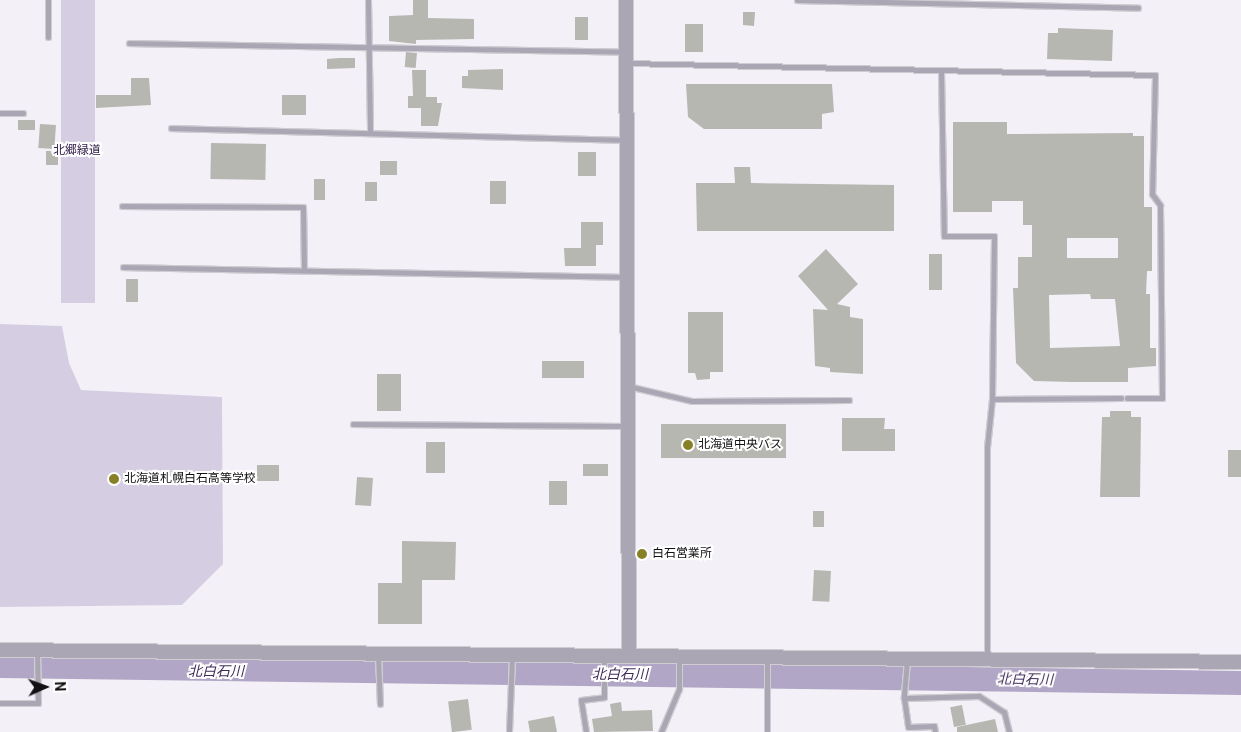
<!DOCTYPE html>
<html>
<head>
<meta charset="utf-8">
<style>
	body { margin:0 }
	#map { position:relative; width:1241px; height:732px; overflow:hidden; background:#f3f1f7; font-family:Roboto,"Noto Sans JP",sans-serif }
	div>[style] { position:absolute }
	.green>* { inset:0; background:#d5cee3; transform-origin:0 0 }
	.river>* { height:24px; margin:-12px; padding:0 12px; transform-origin:12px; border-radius:12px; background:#b1a6c5 }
	.building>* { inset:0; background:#b7b7b1; transform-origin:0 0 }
	.roads { filter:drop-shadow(1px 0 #cfcdd2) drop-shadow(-1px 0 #cfcdd2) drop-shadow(0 1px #cfcdd2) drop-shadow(0 -1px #cfcdd2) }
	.service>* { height:5px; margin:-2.5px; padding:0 2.5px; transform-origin:2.5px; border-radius:2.5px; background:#aba6b4 }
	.tertiary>* { height:14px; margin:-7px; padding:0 7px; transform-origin:7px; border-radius:7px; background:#aba6b4 }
	.dots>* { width:14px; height:14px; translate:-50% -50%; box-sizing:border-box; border:2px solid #fff; border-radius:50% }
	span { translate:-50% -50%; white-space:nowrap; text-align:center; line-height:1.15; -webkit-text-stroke:4px #fff; paint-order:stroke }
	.park-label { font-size:12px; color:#33214c }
	.poi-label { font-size:12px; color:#111012 }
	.left { translate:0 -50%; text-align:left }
	.water-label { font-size:14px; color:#3e2c58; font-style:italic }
	.north { position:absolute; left:20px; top:662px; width:50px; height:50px; -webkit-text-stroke:4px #fff; paint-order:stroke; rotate:88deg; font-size:14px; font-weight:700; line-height:20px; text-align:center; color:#111012 }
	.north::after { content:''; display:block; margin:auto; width:18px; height:22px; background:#111012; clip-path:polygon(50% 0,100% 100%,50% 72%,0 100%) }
</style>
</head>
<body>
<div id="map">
	<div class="green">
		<i style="left:61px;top:0;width:34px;height:303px"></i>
		<i style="clip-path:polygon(0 324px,62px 326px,69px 363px,81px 390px,222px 397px,223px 564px,182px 605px,0 607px)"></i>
	</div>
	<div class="river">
		<i style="left:0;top:666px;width:1241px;rotate:0.78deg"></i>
	</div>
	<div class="building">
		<i style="clip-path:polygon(413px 0,428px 0,428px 18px,474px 19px,474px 39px,416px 40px,416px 44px,389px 41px,389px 16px,413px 15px)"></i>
		<i style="clip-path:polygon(743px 12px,755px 12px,754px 26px,743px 25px)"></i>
		<i style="left:575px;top:17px;width:13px;height:23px"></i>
		<i style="left:685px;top:24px;width:18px;height:28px"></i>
		<i style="clip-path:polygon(1058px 28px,1113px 30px,1112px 61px,1047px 59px,1048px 33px,1058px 33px)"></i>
		<i style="left:406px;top:52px;width:11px;height:15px;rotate:5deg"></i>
		<i style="clip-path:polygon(339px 58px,355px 58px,355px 68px,327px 69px,327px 59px)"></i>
		<i style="clip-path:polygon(503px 69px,503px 90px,462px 88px,462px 76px,468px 76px,468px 70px)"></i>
		<i style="clip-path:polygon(412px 70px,426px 70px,426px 97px,437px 97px,437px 103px,442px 103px,438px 126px,421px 126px,421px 108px,408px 108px,408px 96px,413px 96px)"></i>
		<i style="clip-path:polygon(131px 78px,149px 78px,151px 105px,96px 108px,96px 95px,131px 95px)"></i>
		<i style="clip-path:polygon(686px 84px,832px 84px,834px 112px,822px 114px,822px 129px,704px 129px,688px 117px)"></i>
		<i style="left:306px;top:95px;width:20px;height:24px;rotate:90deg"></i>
		<i style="left:18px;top:120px;width:17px;height:10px"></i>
		<i style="clip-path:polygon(evenodd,953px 122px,1007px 122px,1007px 134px,1133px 133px,1133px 136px,1144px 136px,1144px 207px,1152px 207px,1152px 271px,1147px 271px,1146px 294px,1150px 294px,1150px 348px,1156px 348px,1156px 366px,1128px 368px,1128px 382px,1072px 382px,1034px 381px,1016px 363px,1013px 288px,1018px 288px,1018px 257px,1032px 257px,1032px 225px,1023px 225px,1023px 201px,992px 201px,992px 212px,953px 212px,953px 122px,1067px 238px,1118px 238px,1118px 258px,1067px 258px,1067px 238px,953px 122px,1090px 294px,1091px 299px,1115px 299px,1120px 346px,1050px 348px,1049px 295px,1090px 294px)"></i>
		<i style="left:40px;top:124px;width:16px;height:24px;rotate:4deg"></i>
		<i style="left:211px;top:143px;width:55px;height:36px;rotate:1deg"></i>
		<i style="left:46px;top:151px;width:12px;height:14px"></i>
		<i style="left:578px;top:152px;width:18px;height:24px"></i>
		<i style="left:380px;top:161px;width:17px;height:14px"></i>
		<i style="clip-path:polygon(734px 167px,750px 167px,751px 183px,894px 185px,894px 231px,697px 231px,696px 183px,735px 183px)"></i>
		<i style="left:314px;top:179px;width:11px;height:21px"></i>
		<i style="left:490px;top:181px;width:16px;height:23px"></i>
		<i style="left:365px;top:182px;width:12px;height:19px"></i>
		<i style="clip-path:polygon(581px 222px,603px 222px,603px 245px,596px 245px,596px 266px,565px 266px,564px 248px,581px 248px)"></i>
		<i style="clip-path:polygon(826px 249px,858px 284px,837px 304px,850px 307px,850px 317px,863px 319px,863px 374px,830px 372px,830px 368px,815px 366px,813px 309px,828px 310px,798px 276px)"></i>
		<i style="left:929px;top:254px;width:13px;height:36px"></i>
		<i style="left:126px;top:279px;width:12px;height:23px"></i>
		<i style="clip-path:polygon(688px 312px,723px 312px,723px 372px,710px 372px,710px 379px,697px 380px,695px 373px,688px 373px)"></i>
		<i style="left:542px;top:361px;width:42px;height:17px"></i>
		<i style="left:377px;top:374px;width:24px;height:37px"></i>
		<i style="clip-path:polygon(1110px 411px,1131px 411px,1131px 417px,1141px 417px,1140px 497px,1100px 497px,1102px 417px,1110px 417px)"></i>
		<i style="clip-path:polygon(842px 418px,885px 418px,884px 429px,895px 429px,895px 451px,842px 451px)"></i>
		<i style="left:786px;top:424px;width:34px;height:125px;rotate:90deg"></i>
		<i style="left:426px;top:442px;width:19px;height:31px"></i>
		<i style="left:1228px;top:450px;width:13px;height:27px"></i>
		<i style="left:583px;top:464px;width:25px;height:12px"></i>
		<i style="left:257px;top:465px;width:22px;height:16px"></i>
		<i style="left:357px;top:477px;width:16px;height:28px;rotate:4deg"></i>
		<i style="left:549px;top:481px;width:18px;height:24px"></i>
		<i style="left:813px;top:511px;width:11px;height:16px"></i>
		<i style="clip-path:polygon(402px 541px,456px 542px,455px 580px,422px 580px,422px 624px,378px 624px,378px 583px,402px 583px)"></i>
		<i style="left:814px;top:570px;width:17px;height:31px;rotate:3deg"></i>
		<i style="left:468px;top:699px;width:31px;height:20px;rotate:83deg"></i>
		<i style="clip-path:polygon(621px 702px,622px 711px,652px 710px,653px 731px,594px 732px,592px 719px,612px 716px,610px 704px)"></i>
		<i style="left:962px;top:705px;width:20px;height:12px;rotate:79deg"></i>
		<i style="clip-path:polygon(554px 716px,557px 732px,530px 732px,528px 721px)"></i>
		<i style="clip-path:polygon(995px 719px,998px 732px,957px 732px,957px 727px)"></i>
	</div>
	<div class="roads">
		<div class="service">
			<i style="left:368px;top:0;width:130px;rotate:89.1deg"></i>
			<i style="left:797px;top:0;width:341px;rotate:1.3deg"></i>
			<i style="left:48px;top:37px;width:37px;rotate:-90deg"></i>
			<i style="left:129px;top:43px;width:497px;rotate:1deg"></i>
			<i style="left:627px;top:63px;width:528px;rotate:1.3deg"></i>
			<i style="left:1155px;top:75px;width:119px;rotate:91.4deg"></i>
			<i style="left:1152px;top:194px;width:14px;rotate:54deg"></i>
			<i style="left:1160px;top:205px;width:193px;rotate:89.4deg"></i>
			<i style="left:1162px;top:398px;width:35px;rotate:180deg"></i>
			<i style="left:941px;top:70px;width:166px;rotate:89deg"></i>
			<i style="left:944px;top:236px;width:50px"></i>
			<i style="left:994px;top:236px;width:163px;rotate:90.7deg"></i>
			<i style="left:992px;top:399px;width:48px;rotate:95.9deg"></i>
			<i style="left:987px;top:447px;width:211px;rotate:90deg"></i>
			<i style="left:0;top:113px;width:23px"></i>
			<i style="left:171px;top:128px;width:455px;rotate:1.5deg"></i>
			<i style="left:122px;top:206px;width:181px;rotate:0.3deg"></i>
			<i style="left:303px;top:207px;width:62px;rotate:89.1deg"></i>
			<i style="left:123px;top:267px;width:504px;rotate:1.14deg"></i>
			<i style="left:628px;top:386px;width:66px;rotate:13.2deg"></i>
			<i style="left:692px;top:401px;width:157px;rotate:-0.4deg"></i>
			<i style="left:992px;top:399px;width:129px;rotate:-0.4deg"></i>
			<i style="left:353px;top:424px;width:273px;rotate:0.4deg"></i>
			<i style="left:378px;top:655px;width:49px;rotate:87.7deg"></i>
			<i style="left:907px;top:660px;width:38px;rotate:95deg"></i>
			<i style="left:904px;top:698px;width:29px;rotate:82deg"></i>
			<i style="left:908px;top:727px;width:26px;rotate:-2deg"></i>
			<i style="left:934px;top:726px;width:6px;rotate:81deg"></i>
			<i style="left:904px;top:698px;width:75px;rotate:-1.5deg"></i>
			<i style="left:979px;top:696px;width:30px;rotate:33deg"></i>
			<i style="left:1004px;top:712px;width:21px;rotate:76deg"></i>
			<i style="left:0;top:703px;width:38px"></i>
			<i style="left:38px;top:703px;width:52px;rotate:-91.1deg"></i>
			<i style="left:509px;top:732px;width:76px;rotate:-87.7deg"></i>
			<i style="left:586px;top:732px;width:32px;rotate:-99deg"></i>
			<i style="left:581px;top:700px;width:23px;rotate:-7deg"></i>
			<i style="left:604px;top:697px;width:40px;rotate:-90deg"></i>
			<i style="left:661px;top:732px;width:47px;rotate:-67.3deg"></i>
			<i style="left:679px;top:689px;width:31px;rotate:-90deg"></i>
			<i style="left:767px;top:732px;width:74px;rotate:-90deg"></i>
		</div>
		<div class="tertiary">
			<i style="left:626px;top:0;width:656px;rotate:89.74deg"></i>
			<i style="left:0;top:650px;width:1241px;rotate:0.55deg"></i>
		</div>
	</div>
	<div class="dots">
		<i style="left:688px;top:445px;background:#888027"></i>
		<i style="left:114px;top:479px;background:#888027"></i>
		<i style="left:642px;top:554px;background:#888027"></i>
	</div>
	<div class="park-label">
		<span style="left:77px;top:151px">北郷緑道</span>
	</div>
	<div class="poi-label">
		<span class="left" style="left:698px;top:445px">北海道中央バス</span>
		<span class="left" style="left:124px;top:479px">北海道札幌白石高等学校</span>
		<span class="left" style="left:652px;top:554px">白石営業所</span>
	</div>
	<div class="water-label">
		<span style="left:216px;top:671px">北白石川</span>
		<span style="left:620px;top:674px">北白石川</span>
		<span style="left:1025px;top:679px;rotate:1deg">北白石川</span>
	</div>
	<div class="north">N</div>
</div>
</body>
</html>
